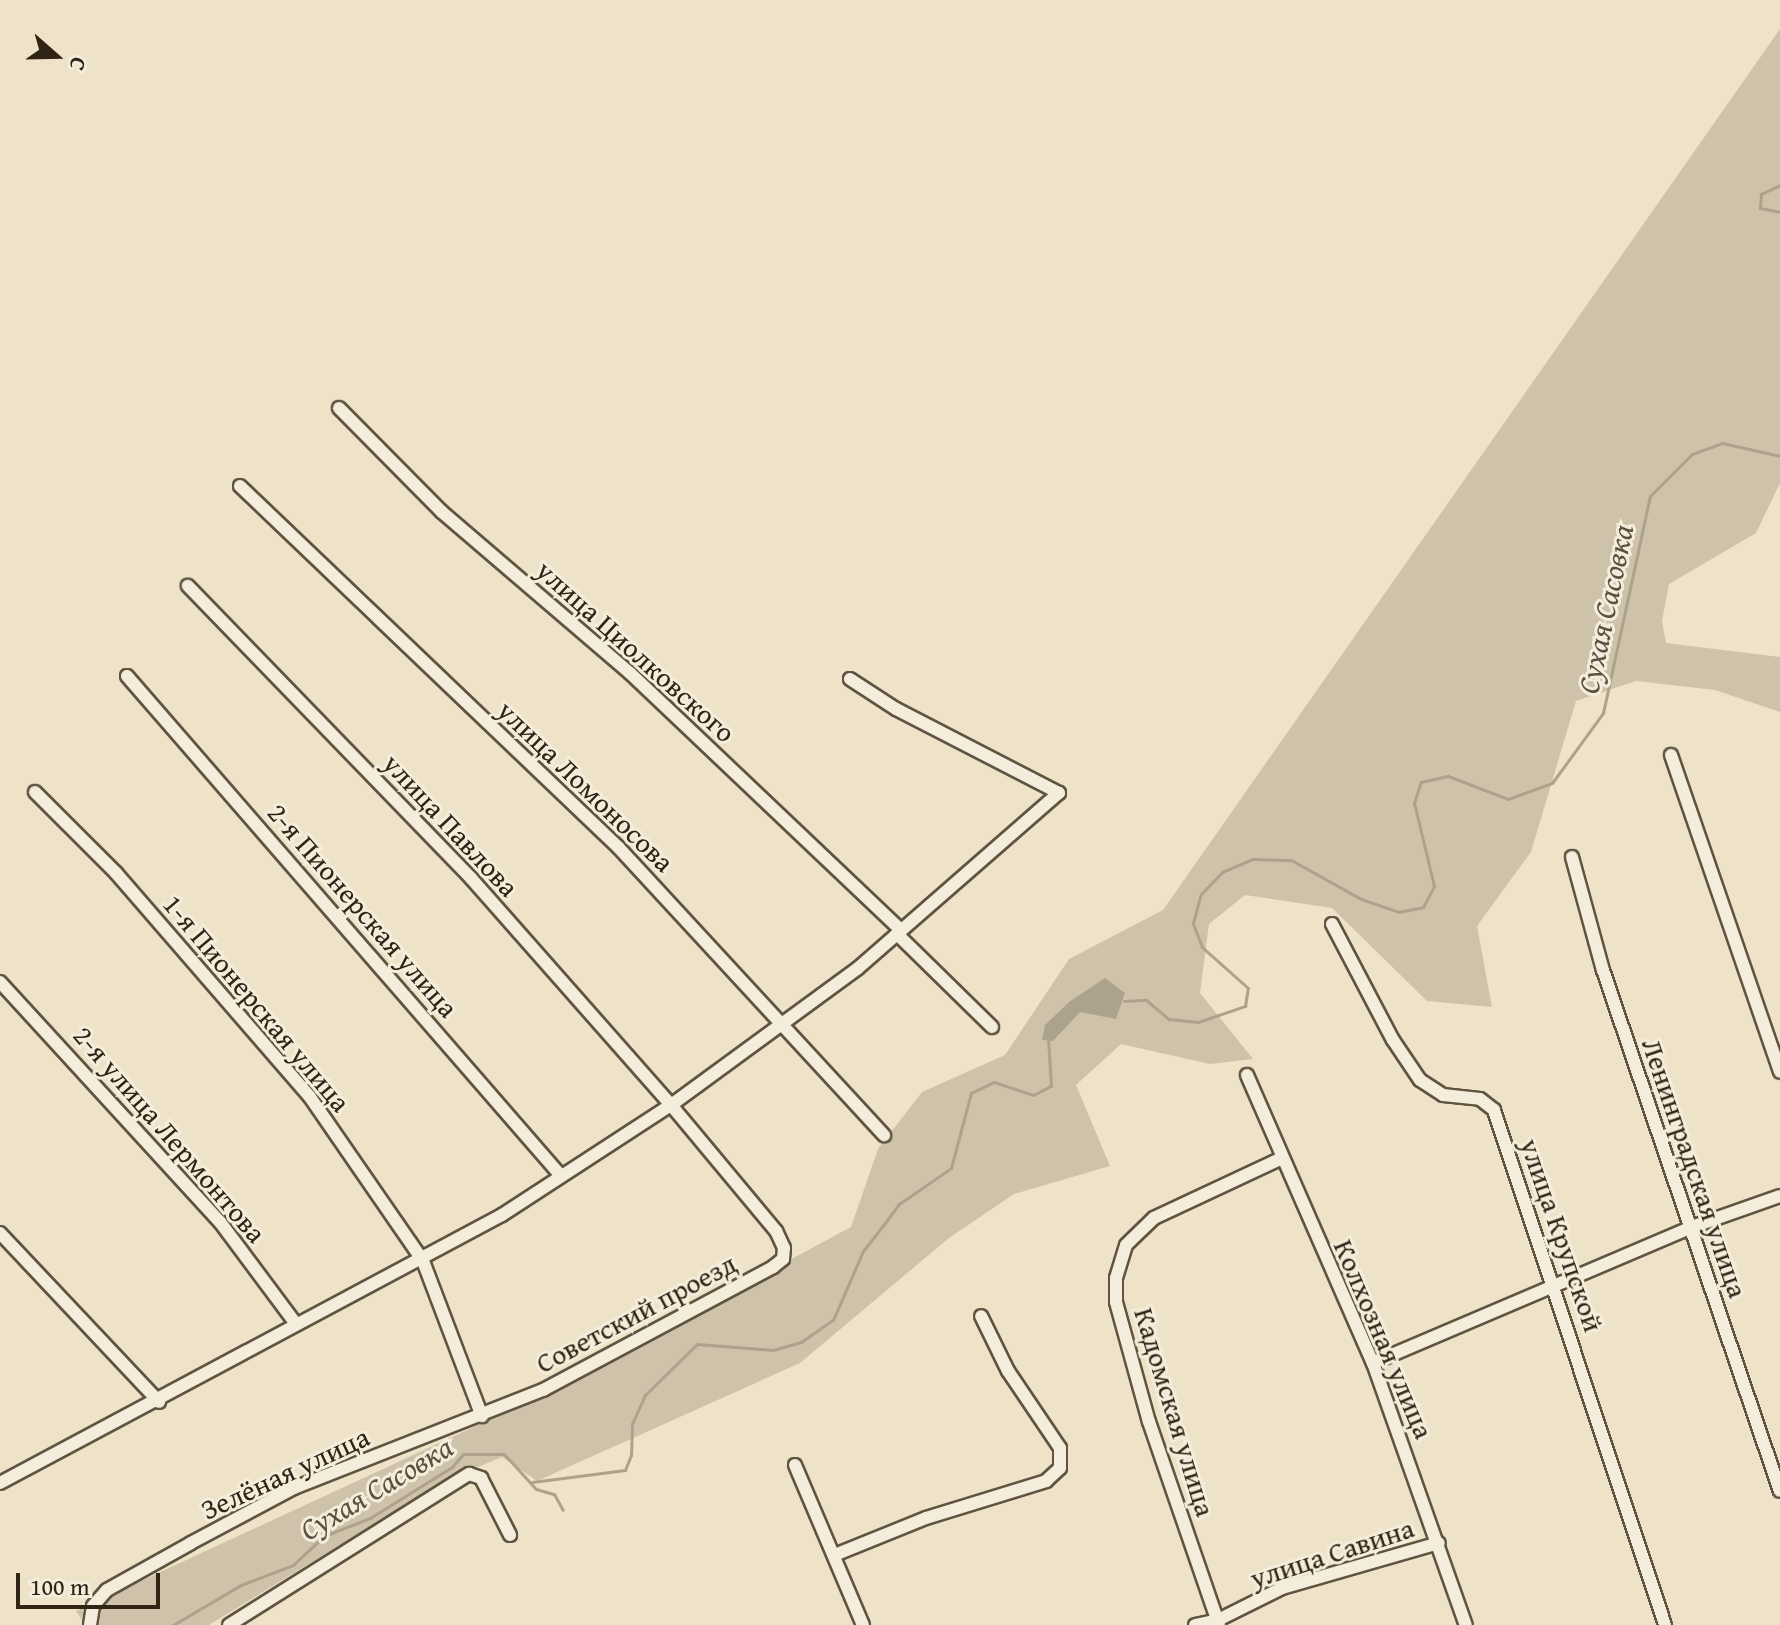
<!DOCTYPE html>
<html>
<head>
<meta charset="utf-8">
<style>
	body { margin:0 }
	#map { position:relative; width:1780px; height:1625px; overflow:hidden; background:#eee3c9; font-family:"Gentium Book Plus",serif }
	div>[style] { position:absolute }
	.green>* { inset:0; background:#cec3aa }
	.water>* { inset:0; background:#ada28b }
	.stream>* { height:3px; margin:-1.5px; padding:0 1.5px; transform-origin:1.5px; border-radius:1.5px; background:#ada28b }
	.roads { filter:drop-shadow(2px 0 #605441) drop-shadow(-2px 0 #605441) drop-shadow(0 2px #605441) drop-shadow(0 -2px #605441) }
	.minor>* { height:12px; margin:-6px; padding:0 6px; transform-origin:6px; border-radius:6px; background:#f4eddc }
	span { translate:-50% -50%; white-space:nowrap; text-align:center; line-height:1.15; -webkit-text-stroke:6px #f4eddc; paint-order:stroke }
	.street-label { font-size:28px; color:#302414 }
	.water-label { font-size:30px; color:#5c503e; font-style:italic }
	.north { position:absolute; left:16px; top:16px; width:80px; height:80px; -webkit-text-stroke:6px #f4eddc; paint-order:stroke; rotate:110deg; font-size:22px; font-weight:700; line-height:32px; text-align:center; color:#302414 }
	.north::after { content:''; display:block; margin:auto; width:28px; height:36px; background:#302414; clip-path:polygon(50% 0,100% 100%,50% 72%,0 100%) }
	.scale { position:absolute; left:16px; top:1573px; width:144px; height:36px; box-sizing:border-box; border:4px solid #302414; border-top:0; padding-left:10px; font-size:24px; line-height:28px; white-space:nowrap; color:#302414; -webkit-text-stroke:6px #f4eddc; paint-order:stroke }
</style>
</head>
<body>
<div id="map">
	<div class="green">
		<i style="clip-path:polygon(1780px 29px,1780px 483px,1756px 533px,1669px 584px,1662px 621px,1666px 643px,1780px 657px,1780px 712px,1715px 690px,1636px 681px,1576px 701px,1531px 852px,1477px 926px,1492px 1007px,1427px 1001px,1332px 908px,1245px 895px,1209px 924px,1200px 993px,1253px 1059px,1210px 1064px,1121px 1044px,1076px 1085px,1110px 1166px,1014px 1194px,949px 1238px,800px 1363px,537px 1481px,502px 1457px,444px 1481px,209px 1625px,85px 1625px,76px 1611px,515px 1408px,851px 1227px,878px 1149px,922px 1092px,1005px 1055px,1069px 959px,1163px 910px)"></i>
	</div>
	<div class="water">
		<i style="clip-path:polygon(1105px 978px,1125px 993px,1116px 1019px,1080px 1012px,1053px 1041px,1042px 1040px,1045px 1025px,1069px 1002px)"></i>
	</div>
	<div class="stream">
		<i style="left:1780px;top:185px;width:21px;rotate:155deg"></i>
		<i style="left:1761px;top:194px;width:14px;rotate:94deg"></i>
		<i style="left:1760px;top:208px;width:20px;rotate:11deg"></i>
		<i style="left:1124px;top:1001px;width:22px;rotate:-3deg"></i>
		<i style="left:1146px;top:1000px;width:30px;rotate:40deg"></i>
		<i style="left:1169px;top:1019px;width:29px;rotate:6deg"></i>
		<i style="left:1198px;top:1022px;width:50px;rotate:-18.8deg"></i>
		<i style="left:1245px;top:1006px;width:18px;rotate:-81deg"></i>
		<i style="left:1248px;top:988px;width:62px;rotate:-138.3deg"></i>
		<i style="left:1202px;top:947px;width:26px;rotate:-111deg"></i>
		<i style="left:1193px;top:923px;width:30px;rotate:-75deg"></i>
		<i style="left:1201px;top:894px;width:30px;rotate:-46deg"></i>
		<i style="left:1222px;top:872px;width:34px;rotate:-23deg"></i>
		<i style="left:1253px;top:859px;width:38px;rotate:2deg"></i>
		<i style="left:1291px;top:860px;width:80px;rotate:29.1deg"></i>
		<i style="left:1361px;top:899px;width:39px;rotate:19deg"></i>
		<i style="left:1398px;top:912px;width:25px;rotate:-11deg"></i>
		<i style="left:1423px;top:907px;width:24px;rotate:-62deg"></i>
		<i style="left:1434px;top:886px;width:85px;rotate:-103.5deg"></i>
		<i style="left:1414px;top:803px;width:22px;rotate:-72deg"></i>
		<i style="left:1421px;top:782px;width:28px;rotate:-13deg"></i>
		<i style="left:1448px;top:776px;width:64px;rotate:21deg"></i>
		<i style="left:1508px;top:799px;width:47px;rotate:-20deg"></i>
		<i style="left:1552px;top:783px;width:87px;rotate:-53.9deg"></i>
		<i style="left:1603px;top:713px;width:222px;rotate:-77.8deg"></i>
		<i style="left:1650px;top:496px;width:59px;rotate:-45deg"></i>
		<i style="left:1692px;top:454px;width:32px;rotate:-20deg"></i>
		<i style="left:1722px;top:443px;width:59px;rotate:12.6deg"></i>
		<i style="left:532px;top:1482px;width:94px;rotate:-7.4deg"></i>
		<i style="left:625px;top:1470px;width:16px;rotate:-68deg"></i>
		<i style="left:631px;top:1455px;width:31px;rotate:-88deg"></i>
		<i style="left:632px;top:1424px;width:32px;rotate:-66deg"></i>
		<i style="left:645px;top:1395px;width:73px;rotate:-44.4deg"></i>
		<i style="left:697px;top:1344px;width:76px;rotate:4.5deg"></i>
		<i style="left:773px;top:1350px;width:29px;rotate:-16deg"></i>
		<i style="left:801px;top:1342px;width:39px;rotate:-35deg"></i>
		<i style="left:833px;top:1320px;width:75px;rotate:-66.5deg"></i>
		<i style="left:863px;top:1251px;width:36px;rotate:-52deg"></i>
		<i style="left:885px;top:1223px;width:24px;rotate:-54deg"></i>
		<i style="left:899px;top:1204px;width:63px;rotate:-34.7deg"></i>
		<i style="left:951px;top:1168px;width:78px;rotate:-75.1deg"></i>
		<i style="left:971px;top:1093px;width:25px;rotate:-26deg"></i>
		<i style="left:994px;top:1082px;width:41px;rotate:18.4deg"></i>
		<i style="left:1033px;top:1095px;width:20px;rotate:-27deg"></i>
		<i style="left:1051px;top:1086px;width:48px;rotate:-93.6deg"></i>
		<i style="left:173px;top:1625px;width:79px;rotate:-30.5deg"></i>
		<i style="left:241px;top:1585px;width:56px;rotate:-21deg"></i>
		<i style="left:293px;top:1565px;width:42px;rotate:-43.1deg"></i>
		<i style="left:324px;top:1536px;width:49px;rotate:-21.4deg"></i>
		<i style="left:370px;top:1518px;width:97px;rotate:-31.9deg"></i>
		<i style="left:452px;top:1467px;width:17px;rotate:-50deg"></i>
		<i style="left:463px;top:1454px;width:41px"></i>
		<i style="left:504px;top:1454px;width:47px;rotate:47.6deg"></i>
		<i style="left:536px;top:1489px;width:19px;rotate:16deg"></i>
		<i style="left:554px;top:1494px;width:18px;rotate:61deg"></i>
	</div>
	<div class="roads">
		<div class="minor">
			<i style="left:339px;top:408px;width:146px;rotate:45.3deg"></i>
			<i style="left:442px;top:512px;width:248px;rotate:40.6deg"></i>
			<i style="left:630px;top:673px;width:373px;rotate:43.5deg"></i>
			<i style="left:240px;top:486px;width:524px;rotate:43.69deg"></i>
			<i style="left:619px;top:848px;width:391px;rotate:47.3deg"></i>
			<i style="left:127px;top:676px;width:662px;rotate:49.04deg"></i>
			<i style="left:1671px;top:755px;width:335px;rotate:71deg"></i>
			<i style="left:35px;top:792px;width:115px;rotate:45deg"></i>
			<i style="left:116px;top:873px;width:296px;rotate:49.1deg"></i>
			<i style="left:310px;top:1097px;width:199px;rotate:55.4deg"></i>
			<i style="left:423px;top:1261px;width:166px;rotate:69.2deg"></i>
			<i style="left:1572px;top:857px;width:117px;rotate:74.7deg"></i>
			<i style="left:1603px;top:970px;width:550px;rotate:71.24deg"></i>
			<i style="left:1332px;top:924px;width:131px;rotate:62.3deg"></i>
			<i style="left:1393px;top:1040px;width:48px;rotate:56deg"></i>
			<i style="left:1420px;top:1080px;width:27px;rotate:33deg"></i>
			<i style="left:1443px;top:1095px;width:37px;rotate:6deg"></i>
			<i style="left:1480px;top:1099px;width:18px;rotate:38deg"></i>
			<i style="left:1494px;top:1110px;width:543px;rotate:71.63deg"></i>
			<i style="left:897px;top:934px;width:133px;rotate:44.4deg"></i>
			<i style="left:0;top:982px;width:326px;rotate:47.5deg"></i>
			<i style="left:220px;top:1222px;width:127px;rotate:53.3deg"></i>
			<i style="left:1247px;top:1075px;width:314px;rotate:66.4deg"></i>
			<i style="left:1373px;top:1363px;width:278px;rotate:70.5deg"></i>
			<i style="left:0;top:1233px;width:232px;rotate:46.7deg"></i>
			<i style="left:1373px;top:1363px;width:344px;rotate:-23.1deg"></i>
			<i style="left:1689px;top:1228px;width:96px;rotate:-19.4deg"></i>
			<i style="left:795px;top:1465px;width:174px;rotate:67deg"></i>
			<i style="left:0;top:1483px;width:569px;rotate:-28.1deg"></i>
			<i style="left:502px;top:1215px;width:202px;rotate:-33.1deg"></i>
			<i style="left:671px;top:1105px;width:230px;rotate:-36.2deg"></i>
			<i style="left:857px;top:969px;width:268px;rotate:-41.1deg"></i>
			<i style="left:1059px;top:793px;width:183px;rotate:-152.7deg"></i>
			<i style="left:896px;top:709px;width:55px;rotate:-146.9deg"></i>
			<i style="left:837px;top:1554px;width:96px;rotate:-22deg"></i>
			<i style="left:926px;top:1518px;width:126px;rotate:-17.1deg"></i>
			<i style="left:1046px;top:1481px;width:19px;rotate:-43deg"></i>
			<i style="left:1060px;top:1468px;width:20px;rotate:-90deg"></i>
			<i style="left:1060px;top:1448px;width:93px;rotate:-124deg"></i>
			<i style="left:1008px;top:1371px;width:61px;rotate:-116.1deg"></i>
			<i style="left:90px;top:1625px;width:19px;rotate:-81deg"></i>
			<i style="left:93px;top:1606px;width:21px;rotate:-49deg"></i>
			<i style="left:107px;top:1590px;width:96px;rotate:-29.2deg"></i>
			<i style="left:191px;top:1543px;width:117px;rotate:-28.1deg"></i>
			<i style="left:294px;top:1488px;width:268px;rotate:-21.5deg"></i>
			<i style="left:543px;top:1390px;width:261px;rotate:-28.1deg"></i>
			<i style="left:773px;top:1267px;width:13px;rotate:-39deg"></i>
			<i style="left:783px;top:1259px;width:11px;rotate:-85deg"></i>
			<i style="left:784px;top:1248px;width:19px;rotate:-115deg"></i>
			<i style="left:776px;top:1231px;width:164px;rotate:-129.8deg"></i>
			<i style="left:671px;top:1105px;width:303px;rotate:-131.4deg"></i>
			<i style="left:471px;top:878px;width:407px;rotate:-134.1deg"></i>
			<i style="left:229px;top:1625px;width:284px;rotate:-32.2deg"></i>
			<i style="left:469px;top:1474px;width:13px;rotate:18deg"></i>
			<i style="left:481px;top:1478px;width:64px;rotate:63deg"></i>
			<i style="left:1195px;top:1625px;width:24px;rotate:-12deg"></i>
			<i style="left:1218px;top:1620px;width:72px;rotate:-26.6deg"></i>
			<i style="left:1282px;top:1588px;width:163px;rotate:-16deg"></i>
			<i style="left:1219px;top:1625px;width:215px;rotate:-109deg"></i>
			<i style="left:1149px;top:1422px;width:124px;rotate:-105.4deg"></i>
			<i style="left:1116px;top:1302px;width:24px;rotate:-90deg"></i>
			<i style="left:1116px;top:1278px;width:34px;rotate:-73deg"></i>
			<i style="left:1126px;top:1245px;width:39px;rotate:-44deg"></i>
			<i style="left:1154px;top:1218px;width:139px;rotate:-25.1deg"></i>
		</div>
	</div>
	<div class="street-label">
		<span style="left:636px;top:651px;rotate:42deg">улица Циолковского</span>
		<span style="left:586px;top:786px;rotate:44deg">улица Ломоносова</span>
		<span style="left:451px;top:825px;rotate:47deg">улица Павлова</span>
		<span style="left:363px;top:910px;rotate:49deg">2-я Пионерская улица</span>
		<span style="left:257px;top:1003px;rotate:50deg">1-я Пионерская улица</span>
		<span style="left:170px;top:1134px;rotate:49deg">2-я улица Лермонтова</span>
		<span style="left:1695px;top:1168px;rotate:71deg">Ленинградская улица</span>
		<span style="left:1562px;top:1235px;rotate:71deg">улица Крупской</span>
		<span style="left:636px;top:1313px;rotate:-28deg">Советский проезд</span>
		<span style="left:1384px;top:1339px;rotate:67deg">Колхозная улица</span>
		<span style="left:1175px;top:1412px;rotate:73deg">Кадомская улица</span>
		<span style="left:285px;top:1473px;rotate:-25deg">Зелёная улица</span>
		<span style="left:1332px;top:1553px;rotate:-18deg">улица Савина</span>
	</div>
	<div class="water-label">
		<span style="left:1605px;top:609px;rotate:-78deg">Сухая Сасовка</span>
		<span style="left:376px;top:1488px;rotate:-31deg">Сухая Сасовка</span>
	</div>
	<div class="north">С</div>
	<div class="scale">100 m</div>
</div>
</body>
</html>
